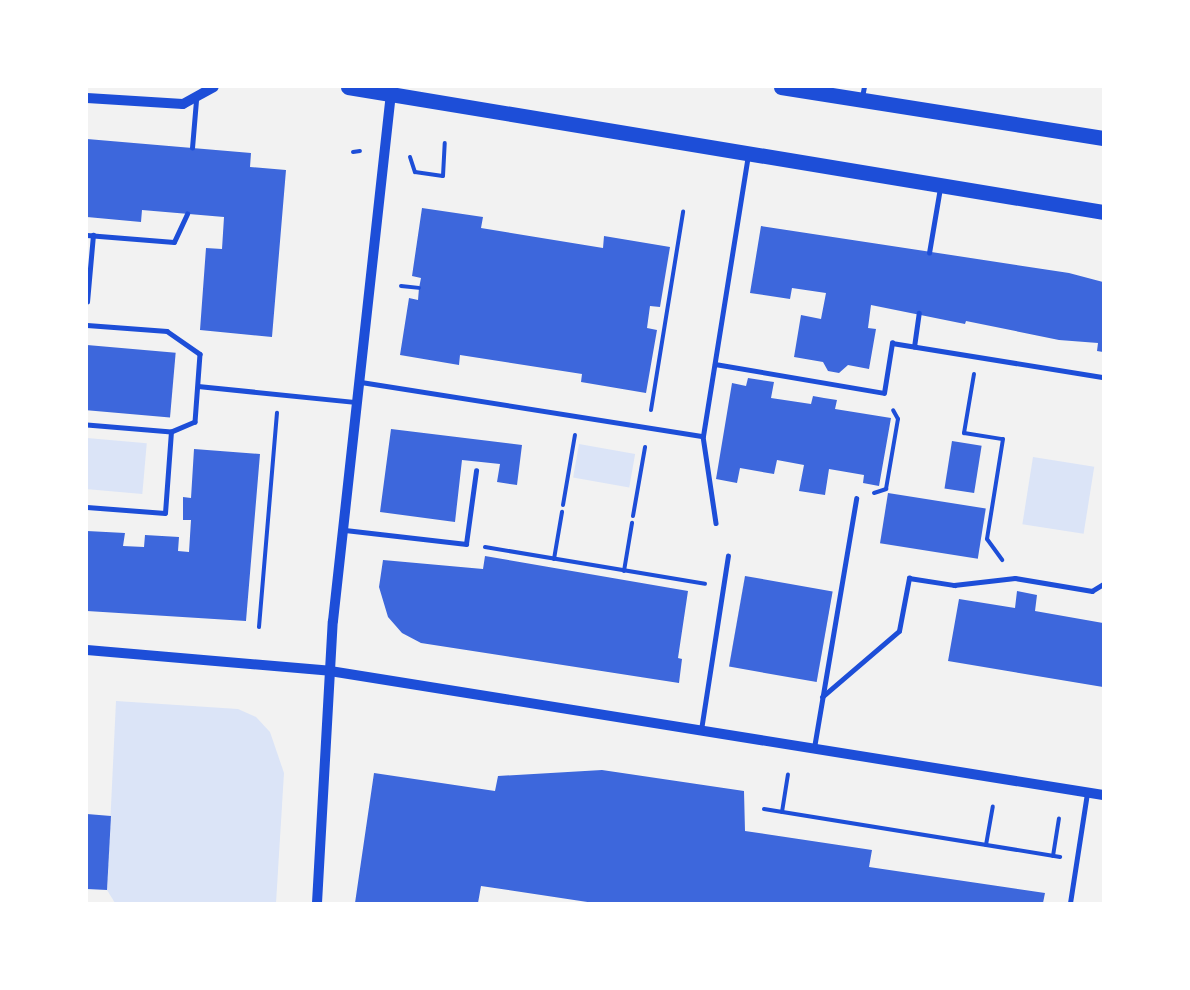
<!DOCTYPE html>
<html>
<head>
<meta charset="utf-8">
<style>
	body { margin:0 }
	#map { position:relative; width:1190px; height:990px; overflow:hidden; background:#f2f2f2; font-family:"Times New Roman",serif }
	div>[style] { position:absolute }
	.green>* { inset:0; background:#dbe4f7; transform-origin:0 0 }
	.building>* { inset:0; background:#3d67dc; transform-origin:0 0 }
	.path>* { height:4px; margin:-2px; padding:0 2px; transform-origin:2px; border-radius:2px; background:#1d4ed8 }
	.service>* { height:4.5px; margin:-2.25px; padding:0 2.25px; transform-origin:2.25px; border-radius:2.25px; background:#1d4ed8 }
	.tertiary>* { height:10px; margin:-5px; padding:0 5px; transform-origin:5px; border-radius:5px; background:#1d4ed8 }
	.primary>* { height:15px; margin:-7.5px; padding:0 7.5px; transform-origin:7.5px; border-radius:7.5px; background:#1d4ed8 }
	span { translate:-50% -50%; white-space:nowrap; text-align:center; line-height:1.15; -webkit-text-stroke:6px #fff; paint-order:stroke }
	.frame { position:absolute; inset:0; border:88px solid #fff; pointer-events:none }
</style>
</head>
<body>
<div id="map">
	<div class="green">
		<i style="left:87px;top:438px;width:60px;height:51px;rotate:5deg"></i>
		<i style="left:579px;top:444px;width:57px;height:34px;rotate:10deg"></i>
		<i style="left:1033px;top:457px;width:62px;height:68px;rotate:9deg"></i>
		<i style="clip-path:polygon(116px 701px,238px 709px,256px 717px,270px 732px,284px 773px,276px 903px,115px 903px,107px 890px)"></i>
	</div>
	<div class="building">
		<i style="clip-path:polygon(87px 139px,251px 153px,250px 167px,286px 170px,272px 337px,200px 330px,206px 248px,222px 249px,224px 217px,142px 210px,141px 222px,87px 217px)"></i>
		<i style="clip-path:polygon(422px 208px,483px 217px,481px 228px,603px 248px,604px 236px,670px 247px,660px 307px,650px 306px,647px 328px,657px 330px,646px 393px,581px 382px,582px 374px,460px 355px,459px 365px,400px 355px,409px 298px,418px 300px,419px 288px,421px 278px,412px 276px)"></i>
		<i style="clip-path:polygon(761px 226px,1069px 273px,1103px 282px,1103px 352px,1097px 351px,1098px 343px,1059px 340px,966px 321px,965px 324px,871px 305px,868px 328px,876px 329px,869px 369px,848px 365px,839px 373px,828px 371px,823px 362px,794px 357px,801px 315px,821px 319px,826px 293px,792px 288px,790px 299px,750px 293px)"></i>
		<i style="left:87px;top:345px;width:89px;height:65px;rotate:5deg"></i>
		<i style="clip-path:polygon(748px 378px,774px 382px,771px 398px,811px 404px,813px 396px,824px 398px,837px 400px,835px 409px,891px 418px,879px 486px,863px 483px,864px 475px,829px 469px,825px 495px,799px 491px,804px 465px,777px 460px,774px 474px,740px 468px,737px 483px,716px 479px,732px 383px,746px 386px)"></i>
		<i style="clip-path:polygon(391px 429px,522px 445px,517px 485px,497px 482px,500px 464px,462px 460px,455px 522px,380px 512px)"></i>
		<i style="left:952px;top:441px;width:30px;height:48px;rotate:9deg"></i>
		<i style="clip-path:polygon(194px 449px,260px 454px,246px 621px,87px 611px,87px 531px,125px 533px,123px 546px,144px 547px,145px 535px,179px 537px,178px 551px,189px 552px,191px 520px,183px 520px,183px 497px,191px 498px)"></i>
		<i style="left:888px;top:493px;width:99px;height:51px;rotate:9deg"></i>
		<i style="clip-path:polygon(485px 556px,688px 591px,678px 658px,682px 659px,679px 683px,421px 643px,402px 633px,388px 617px,379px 587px,383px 560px,483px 569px)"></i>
		<i style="left:745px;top:576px;width:89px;height:92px;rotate:10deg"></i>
		<i style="clip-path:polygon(1017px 591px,1037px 595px,1035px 611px,1103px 623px,1103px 687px,948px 661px,959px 599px,1015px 608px)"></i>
		<i style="clip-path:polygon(602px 770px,744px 791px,745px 831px,872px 850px,869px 867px,1045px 893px,1043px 903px,594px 903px,481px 886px,478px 903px,355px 903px,374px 773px,495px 791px,498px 776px)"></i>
		<i style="clip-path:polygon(87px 814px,111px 816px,107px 890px,87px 889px)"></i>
	</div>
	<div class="path">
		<i style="left:353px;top:152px;width:7px;rotate:-8deg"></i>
		<i style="left:410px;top:157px;width:16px;rotate:72deg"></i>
		<i style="left:415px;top:172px;width:28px;rotate:8deg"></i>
		<i style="left:443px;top:176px;width:33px;rotate:-87deg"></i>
		<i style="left:401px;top:286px;width:18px;rotate:6deg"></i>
		<i style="left:974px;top:374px;width:60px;rotate:99.6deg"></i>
		<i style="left:964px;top:433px;width:39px;rotate:9deg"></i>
		<i style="left:1003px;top:439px;width:101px;rotate:99.1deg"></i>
		<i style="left:987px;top:539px;width:26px;rotate:54deg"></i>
		<i style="left:651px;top:410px;width:201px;rotate:-80.8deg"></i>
		<i style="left:874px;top:493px;width:13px;rotate:-18deg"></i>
		<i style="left:886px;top:489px;width:71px;rotate:-80.3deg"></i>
		<i style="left:898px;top:419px;width:10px;rotate:-119deg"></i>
		<i style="left:563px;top:505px;width:71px;rotate:-80.3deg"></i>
		<i style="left:633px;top:516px;width:70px;rotate:-80.1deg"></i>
		<i style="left:485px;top:547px;width:223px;rotate:9.5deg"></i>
		<i style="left:554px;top:559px;width:48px;rotate:-80.3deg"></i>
		<i style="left:624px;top:571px;width:49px;rotate:-80.5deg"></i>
		<i style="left:259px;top:627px;width:215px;rotate:-85.2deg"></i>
		<i style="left:764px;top:809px;width:300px;rotate:9.2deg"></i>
		<i style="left:782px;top:812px;width:38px;rotate:-81deg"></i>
		<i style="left:986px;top:845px;width:39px;rotate:-80deg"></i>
		<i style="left:1053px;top:856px;width:38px;rotate:-81deg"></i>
	</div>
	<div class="service">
		<i style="left:862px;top:97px;width:10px;rotate:-79deg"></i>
		<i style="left:192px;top:148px;width:48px;rotate:-85.2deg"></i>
		<i style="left:87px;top:235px;width:87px;rotate:4.6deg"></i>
		<i style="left:174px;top:242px;width:31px;rotate:-65deg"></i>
		<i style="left:929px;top:253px;width:66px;rotate:-80.4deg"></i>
		<i style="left:87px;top:302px;width:67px;rotate:-84.9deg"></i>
		<i style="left:87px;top:325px;width:80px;rotate:4.3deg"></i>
		<i style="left:167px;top:331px;width:40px;rotate:34.9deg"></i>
		<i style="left:200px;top:354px;width:68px;rotate:94.2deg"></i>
		<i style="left:195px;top:422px;width:26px;rotate:157deg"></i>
		<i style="left:171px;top:432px;width:84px;rotate:-175.2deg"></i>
		<i style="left:914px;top:347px;width:34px;rotate:-82deg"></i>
		<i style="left:715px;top:364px;width:171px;rotate:9.7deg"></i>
		<i style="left:884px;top:393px;width:51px;rotate:-80.9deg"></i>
		<i style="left:892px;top:343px;width:214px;rotate:9.2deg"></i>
		<i style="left:361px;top:382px;width:346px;rotate:9deg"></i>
		<i style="left:703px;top:436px;width:284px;rotate:-80.9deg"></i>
		<i style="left:198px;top:386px;width:159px;rotate:5.8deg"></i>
		<i style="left:703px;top:436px;width:88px;rotate:81.5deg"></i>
		<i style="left:87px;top:507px;width:78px;rotate:4.4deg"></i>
		<i style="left:165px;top:513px;width:81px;rotate:-85.8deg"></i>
		<i style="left:345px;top:530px;width:122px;rotate:6.6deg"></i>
		<i style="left:466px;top:544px;width:74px;rotate:-82.2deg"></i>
		<i style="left:822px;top:697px;width:101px;rotate:-40.6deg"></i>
		<i style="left:899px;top:631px;width:54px;rotate:-79.3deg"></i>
		<i style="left:909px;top:578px;width:46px;rotate:8.8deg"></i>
		<i style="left:954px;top:585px;width:61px;rotate:-6.5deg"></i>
		<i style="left:1015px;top:578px;width:78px;rotate:9.6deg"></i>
		<i style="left:1092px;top:591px;width:13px;rotate:-32deg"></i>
		<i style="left:701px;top:730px;width:176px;rotate:-81.2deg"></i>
		<i style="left:814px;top:748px;width:253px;rotate:-80.4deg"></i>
		<i style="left:1070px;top:903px;width:111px;rotate:-81.2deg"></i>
	</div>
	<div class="tertiary">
		<i style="left:87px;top:98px;width:96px;rotate:3.6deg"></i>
		<i style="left:183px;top:104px;width:35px;rotate:-29deg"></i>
		<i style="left:87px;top:650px;width:244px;rotate:4.9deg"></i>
		<i style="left:330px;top:671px;width:783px;rotate:9.11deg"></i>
		<i style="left:317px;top:903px;width:282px;rotate:-86.8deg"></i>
		<i style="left:333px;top:621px;width:531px;rotate:-83.73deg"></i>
	</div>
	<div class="primary">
		<i style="left:348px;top:87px;width:765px;rotate:9.4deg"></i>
		<i style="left:781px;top:87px;width:326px;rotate:9deg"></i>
	</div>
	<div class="frame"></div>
</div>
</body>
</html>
